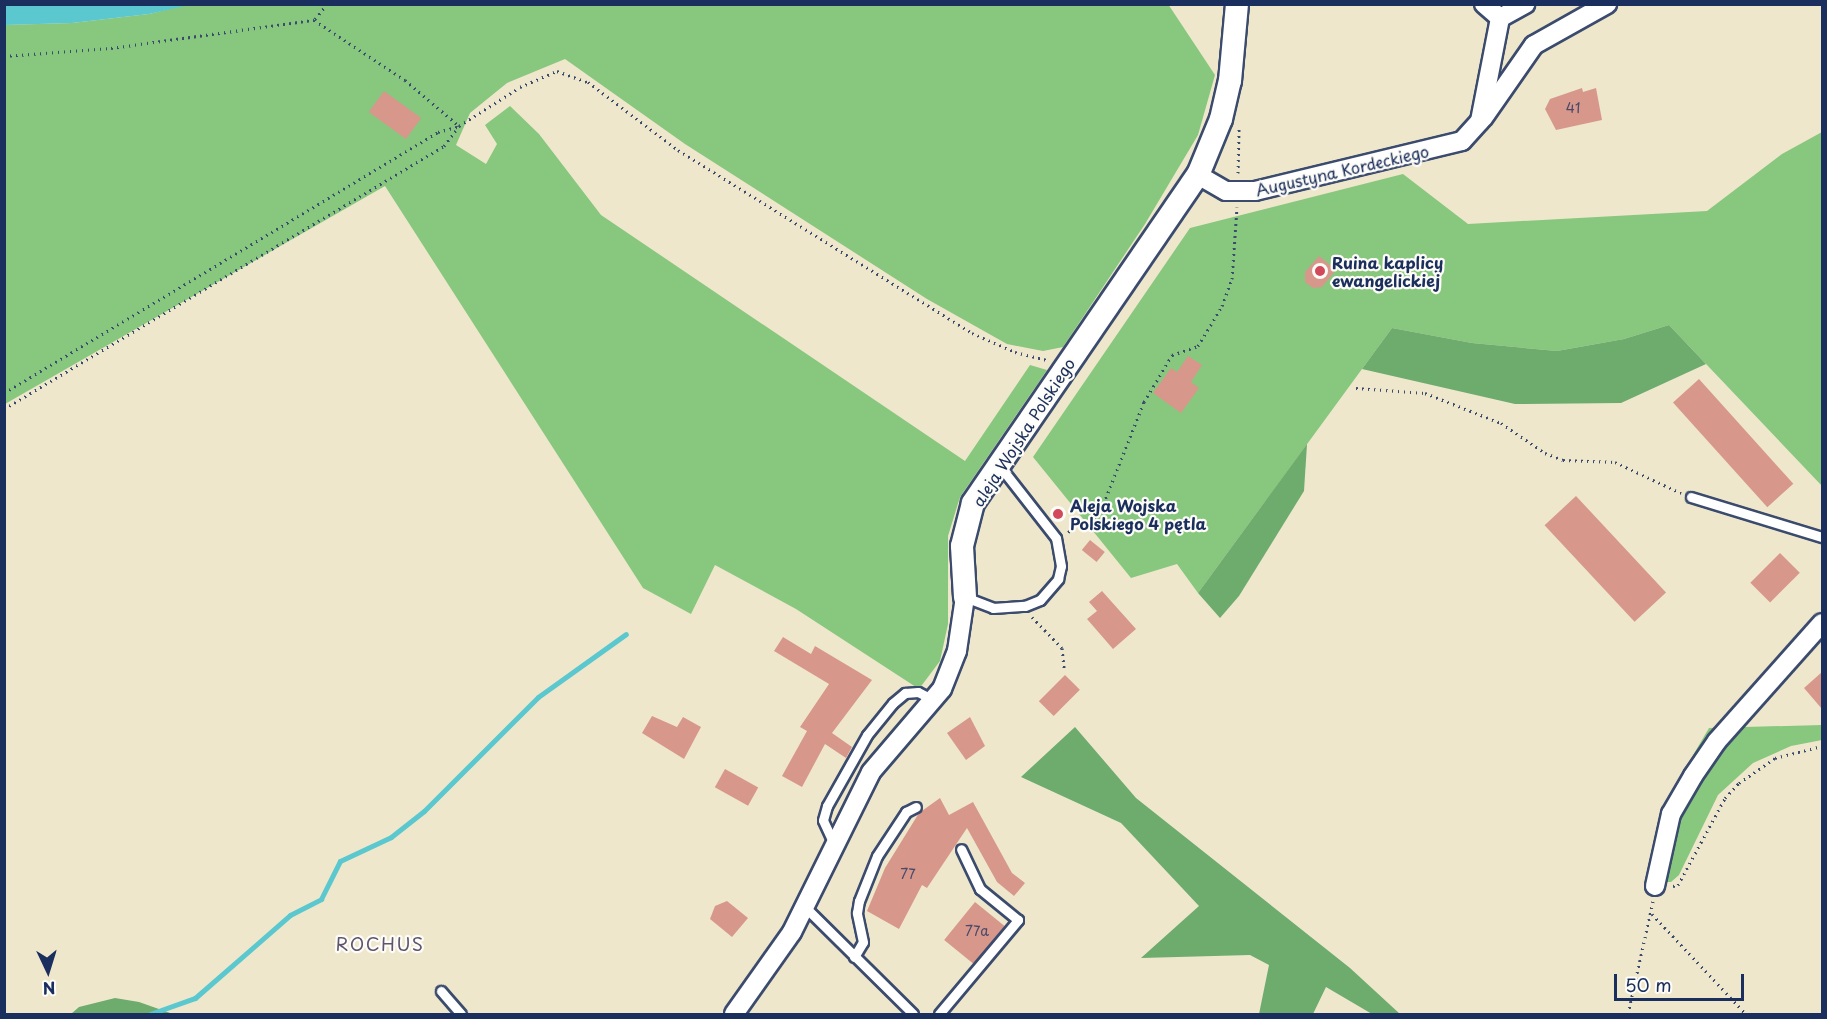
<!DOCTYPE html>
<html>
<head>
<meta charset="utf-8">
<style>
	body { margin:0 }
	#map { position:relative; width:1827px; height:1019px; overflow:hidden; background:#eee7cc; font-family:"Playpen Sans",sans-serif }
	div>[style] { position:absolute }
	.green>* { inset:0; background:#87c77e }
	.forest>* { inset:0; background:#6dac6d }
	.water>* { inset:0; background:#5ac8ce }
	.stream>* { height:5px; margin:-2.5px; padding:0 2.5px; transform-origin:2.5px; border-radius:2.5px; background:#5ac8ce }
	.building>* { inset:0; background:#d7988b; transform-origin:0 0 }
	.path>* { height:3px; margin-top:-1.5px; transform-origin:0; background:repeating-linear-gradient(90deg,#3b4b6e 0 1.5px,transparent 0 6px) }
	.roads { filter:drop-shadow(2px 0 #3b4b6e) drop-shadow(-2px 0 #3b4b6e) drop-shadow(0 2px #3b4b6e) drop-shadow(0 -2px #3b4b6e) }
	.service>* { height:9px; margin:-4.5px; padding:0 4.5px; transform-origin:4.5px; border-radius:4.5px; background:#fff }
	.minor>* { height:18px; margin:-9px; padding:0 9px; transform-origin:9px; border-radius:9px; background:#fff }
	.tertiary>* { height:22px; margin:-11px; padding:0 11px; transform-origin:11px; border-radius:11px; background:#fff }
	.dots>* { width:16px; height:16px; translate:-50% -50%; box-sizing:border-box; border:3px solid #fdfcf7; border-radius:50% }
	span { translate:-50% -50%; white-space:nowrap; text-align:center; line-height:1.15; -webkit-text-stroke:4.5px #fdfcf7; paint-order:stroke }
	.number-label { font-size:14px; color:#4a4969 }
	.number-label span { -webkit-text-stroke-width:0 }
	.street-label { font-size:16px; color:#1b2f5e }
	.poi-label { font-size:16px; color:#1b2f5e; font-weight:700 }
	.left { translate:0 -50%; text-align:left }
	.neighbourhood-label { font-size:18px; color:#5d546e; letter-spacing:1.5px }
	.frame { position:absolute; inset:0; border:6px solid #1b2f5e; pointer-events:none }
	.north { position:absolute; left:18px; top:941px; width:60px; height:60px; -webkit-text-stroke:4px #fdfcf7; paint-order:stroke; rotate:176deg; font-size:16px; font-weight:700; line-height:24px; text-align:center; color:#1b2f5e }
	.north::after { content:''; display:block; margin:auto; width:21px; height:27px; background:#1b2f5e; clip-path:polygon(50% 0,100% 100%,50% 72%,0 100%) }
	.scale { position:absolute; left:1614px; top:974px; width:130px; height:27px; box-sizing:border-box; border:3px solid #1b2f5e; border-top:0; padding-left:8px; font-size:18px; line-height:21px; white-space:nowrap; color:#1b2f5e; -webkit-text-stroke:4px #fdfcf7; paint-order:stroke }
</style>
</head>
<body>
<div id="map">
	<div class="green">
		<i style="clip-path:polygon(189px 4px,1168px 4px,1215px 75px,1198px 135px,1145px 224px,1063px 347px,1043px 351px,1007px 344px,927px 299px,685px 144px,565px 59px,507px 83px,470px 113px,456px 145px,486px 164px,497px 144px,485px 125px,510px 106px,539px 134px,601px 215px,965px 461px,1030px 365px,1047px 370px,960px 497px,948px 536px,948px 624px,940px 661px,919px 689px,796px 609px,715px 565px,691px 614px,643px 588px,385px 186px,5px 404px,4px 25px,72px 23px,149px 14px)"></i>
		<i style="clip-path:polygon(1822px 132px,1822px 486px,1669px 325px,1624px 339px,1557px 351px,1472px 343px,1392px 328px,1198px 593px,1177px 564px,1131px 578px,1033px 457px,1190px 228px,1403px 174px,1468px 224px,1707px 211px,1782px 154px)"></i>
		<i style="clip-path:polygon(1822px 725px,1822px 740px,1791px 746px,1753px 763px,1718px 795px,1679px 875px,1671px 882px,1662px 882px,1676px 816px,1694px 787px,1682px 774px,1709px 728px)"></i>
	</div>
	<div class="forest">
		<i style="clip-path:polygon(1669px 325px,1706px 364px,1621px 403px,1515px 404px,1362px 369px,1392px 328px,1472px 343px,1557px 351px,1624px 339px)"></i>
		<i style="clip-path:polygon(1307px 444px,1304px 491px,1239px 596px,1220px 618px,1198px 593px)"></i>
		<i style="clip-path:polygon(1075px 727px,1136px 798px,1350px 968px,1400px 1014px,1372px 1014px,1326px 987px,1313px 1014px,1259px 1014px,1269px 965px,1250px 955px,1141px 958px,1199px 906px,1121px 823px,1021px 777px)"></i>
		<i style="clip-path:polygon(115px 998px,139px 1002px,173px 1014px,71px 1014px,79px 1007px)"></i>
	</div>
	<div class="water">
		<i style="clip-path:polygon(4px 5px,5px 4px,189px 5px,149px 14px,72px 23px,5px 25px)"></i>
	</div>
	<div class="stream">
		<i style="left:150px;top:1014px;width:48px;rotate:-19.6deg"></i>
		<i style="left:195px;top:998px;width:126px;rotate:-41.1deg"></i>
		<i style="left:290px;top:915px;width:35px;rotate:-27deg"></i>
		<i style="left:321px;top:899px;width:42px;rotate:-63.4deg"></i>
		<i style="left:340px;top:861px;width:56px;rotate:-25.2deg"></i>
		<i style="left:391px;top:837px;width:42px;rotate:-38.2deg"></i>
		<i style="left:424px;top:811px;width:161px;rotate:-45deg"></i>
		<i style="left:538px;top:697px;width:108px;rotate:-35.6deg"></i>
	</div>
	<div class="building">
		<i style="clip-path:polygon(1582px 88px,1583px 92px,1596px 88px,1602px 120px,1556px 130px,1545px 109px,1550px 99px)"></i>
		<i style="left:384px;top:91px;width:46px;height:26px;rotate:36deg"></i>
		<i style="clip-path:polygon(1319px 256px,1336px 270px,1322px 287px,1313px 288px,1305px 282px,1305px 272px)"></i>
		<i style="clip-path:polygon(1188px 356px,1202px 365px,1191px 382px,1199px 388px,1181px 413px,1153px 393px,1171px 368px,1177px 372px)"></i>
		<i style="left:1699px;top:379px;width:141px;height:35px;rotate:48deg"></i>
		<i style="left:1576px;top:496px;width:132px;height:43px;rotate:47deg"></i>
		<i style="left:1090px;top:540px;width:19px;height:13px;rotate:39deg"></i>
		<i style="left:1780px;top:553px;width:28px;height:42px;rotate:45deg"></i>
		<i style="clip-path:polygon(1102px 591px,1136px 629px,1113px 649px,1087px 619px,1097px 611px,1089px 602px)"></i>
		<i style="clip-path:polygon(783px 637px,811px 654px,815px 646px,872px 680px,832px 733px,852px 747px,846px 758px,825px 744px,802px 787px,782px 776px,807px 731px,800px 727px,829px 684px,774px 651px)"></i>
		<i style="clip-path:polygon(1822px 672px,1822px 709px,1804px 688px)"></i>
		<i style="left:1065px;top:675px;width:21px;height:37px;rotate:45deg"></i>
		<i style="clip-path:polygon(652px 716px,677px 727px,683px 717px,701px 727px,684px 759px,642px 733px)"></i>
		<i style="clip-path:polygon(970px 717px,985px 746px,966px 760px,947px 733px)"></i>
		<i style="left:725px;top:769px;width:38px;height:21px;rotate:29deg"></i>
		<i style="clip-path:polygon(940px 798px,949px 815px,973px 802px,1012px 873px,1025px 883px,1014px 896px,997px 882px,967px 828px,927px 888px,922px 885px,899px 929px,867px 911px,885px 868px,919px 813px)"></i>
		<i style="clip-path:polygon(727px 901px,748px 918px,732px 937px,710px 919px,715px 906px)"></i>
		<i style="left:975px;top:902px;width:38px;height:49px;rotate:39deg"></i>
	</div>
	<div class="path">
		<i style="left:315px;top:19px;width:19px;rotate:-51deg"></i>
		<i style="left:4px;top:56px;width:107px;rotate:-4.3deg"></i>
		<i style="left:111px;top:48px;width:205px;rotate:-7.9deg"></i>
		<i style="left:314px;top:20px;width:109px;rotate:33.4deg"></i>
		<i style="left:405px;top:80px;width:71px;rotate:40.4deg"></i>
		<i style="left:459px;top:126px;width:72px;rotate:-32.6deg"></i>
		<i style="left:520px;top:87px;width:40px;rotate:-23.4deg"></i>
		<i style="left:557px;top:71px;width:33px;rotate:20deg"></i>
		<i style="left:588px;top:82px;width:113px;rotate:37.1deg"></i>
		<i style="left:678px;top:150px;width:346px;rotate:31.9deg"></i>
		<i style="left:972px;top:333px;width:47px;rotate:23.8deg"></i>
		<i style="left:1015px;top:352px;width:34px;rotate:14deg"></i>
		<i style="left:1238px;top:173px;width:44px;rotate:-88.7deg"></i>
		<i style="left:1356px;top:388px;width:69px;rotate:4.1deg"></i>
		<i style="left:1425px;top:393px;width:82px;rotate:21.5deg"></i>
		<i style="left:1501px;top:423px;width:53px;rotate:34.3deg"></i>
		<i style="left:1545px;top:453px;width:19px;rotate:21deg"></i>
		<i style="left:1563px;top:460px;width:52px;rotate:2.2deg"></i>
		<i style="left:1615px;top:462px;width:73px;rotate:25.2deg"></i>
		<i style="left:4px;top:393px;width:506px;rotate:-31.02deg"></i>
		<i style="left:438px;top:132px;width:20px;rotate:-15deg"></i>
		<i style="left:4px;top:409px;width:513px;rotate:-30.87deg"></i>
		<i style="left:444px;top:146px;width:25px;rotate:-53deg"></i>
		<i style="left:1068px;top:532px;width:35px;rotate:-29deg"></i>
		<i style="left:1099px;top:515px;width:122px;rotate:-68.3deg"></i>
		<i style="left:1144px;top:402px;width:55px;rotate:-59.2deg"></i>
		<i style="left:1172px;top:355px;width:28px;rotate:-19deg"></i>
		<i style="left:1198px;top:346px;width:47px;rotate:-59deg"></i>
		<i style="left:1222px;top:306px;width:29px;rotate:-70deg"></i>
		<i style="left:1232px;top:279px;width:72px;rotate:-86deg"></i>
		<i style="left:1032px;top:617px;width:43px;rotate:45.9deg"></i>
		<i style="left:1062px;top:648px;width:20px;rotate:84deg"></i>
		<i style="left:1673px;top:886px;width:5px;rotate:-11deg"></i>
		<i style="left:1678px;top:885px;width:99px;rotate:-61.6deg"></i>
		<i style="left:1725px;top:798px;width:21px;rotate:-47deg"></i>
		<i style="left:1739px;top:783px;width:44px;rotate:-34.8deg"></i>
		<i style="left:1775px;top:758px;width:49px;rotate:-14.3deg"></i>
		<i style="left:1652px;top:914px;width:137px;rotate:46.8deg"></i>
		<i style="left:1628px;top:1014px;width:116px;rotate:-77.5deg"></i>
	</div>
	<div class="roads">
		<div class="service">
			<i style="left:1691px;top:497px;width:137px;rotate:17deg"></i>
			<i style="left:965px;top:597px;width:30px;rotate:21deg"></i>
			<i style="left:993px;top:608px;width:32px;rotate:-4deg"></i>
			<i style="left:1025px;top:606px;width:16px;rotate:-22deg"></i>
			<i style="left:1040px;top:600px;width:28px;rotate:-49deg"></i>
			<i style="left:1058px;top:579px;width:13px;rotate:-77deg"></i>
			<i style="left:1061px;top:566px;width:28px;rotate:-100deg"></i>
			<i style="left:1056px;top:538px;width:93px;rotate:-128deg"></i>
			<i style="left:834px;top:844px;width:26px;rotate:-115deg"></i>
			<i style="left:823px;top:820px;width:15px;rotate:-74deg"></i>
			<i style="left:827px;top:806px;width:81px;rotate:-60.6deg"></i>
			<i style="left:867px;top:735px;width:41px;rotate:-50.9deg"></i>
			<i style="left:893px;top:703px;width:16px;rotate:-40deg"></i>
			<i style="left:905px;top:693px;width:13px;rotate:-4deg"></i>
			<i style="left:918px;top:692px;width:18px;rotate:27deg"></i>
			<i style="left:805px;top:907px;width:152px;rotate:44.7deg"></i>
			<i style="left:854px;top:957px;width:17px;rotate:-59deg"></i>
			<i style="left:863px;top:942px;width:30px;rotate:-102deg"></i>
			<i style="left:857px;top:913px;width:12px;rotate:-81deg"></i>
			<i style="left:859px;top:901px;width:48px;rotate:-68.2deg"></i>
			<i style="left:877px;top:856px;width:53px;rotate:-56.6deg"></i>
			<i style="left:906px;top:812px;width:11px;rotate:-27deg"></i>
			<i style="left:441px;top:991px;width:30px;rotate:49deg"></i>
			<i style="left:939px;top:1014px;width:123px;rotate:-50deg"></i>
			<i style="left:1018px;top:920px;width:49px;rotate:-140.8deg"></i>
			<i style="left:980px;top:889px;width:44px;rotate:-115.4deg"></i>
		</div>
		<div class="minor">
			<i style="left:1484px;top:4px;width:21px;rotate:41deg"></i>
			<i style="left:1483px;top:118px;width:89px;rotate:-55.1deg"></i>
			<i style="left:1534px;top:45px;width:84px;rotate:-29.3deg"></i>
			<i style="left:1198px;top:175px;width:32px;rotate:30deg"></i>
			<i style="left:1226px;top:191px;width:29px"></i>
			<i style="left:1255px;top:191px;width:213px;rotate:-13.6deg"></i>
			<i style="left:1462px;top:141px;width:27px;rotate:-48deg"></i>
			<i style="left:1480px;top:121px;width:105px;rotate:-79deg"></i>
			<i style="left:1500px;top:18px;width:29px;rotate:-29deg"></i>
			<i style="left:1655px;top:886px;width:74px;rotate:-77.5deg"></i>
			<i style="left:1671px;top:814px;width:44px;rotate:-59.9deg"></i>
			<i style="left:1693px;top:776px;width:42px;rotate:-55.6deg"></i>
			<i style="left:1717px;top:741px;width:158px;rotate:-48.3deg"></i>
			<i style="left:734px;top:1014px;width:100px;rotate:-54.7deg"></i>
			<i style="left:792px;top:932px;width:178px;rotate:-63.7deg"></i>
			<i style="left:871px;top:772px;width:109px;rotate:-49.5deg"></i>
			<i style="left:942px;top:689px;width:41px;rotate:-68.5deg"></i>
			<i style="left:957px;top:651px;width:55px;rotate:-81.6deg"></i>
		</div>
		<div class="tertiary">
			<i style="left:965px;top:597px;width:51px;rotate:-93.4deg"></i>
			<i style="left:962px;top:546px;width:44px;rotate:-75.7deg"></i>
			<i style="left:973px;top:503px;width:398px;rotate:-55.6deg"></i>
			<i style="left:1198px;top:175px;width:61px;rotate:-67.7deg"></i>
			<i style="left:1221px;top:119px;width:39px;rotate:-77deg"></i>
			<i style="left:1230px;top:81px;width:77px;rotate:-84.8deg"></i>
		</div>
	</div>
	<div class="dots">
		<i style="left:1320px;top:271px;background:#d1495b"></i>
		<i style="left:1058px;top:514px;background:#d1495b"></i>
	</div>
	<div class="number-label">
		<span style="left:1573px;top:108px">41</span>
		<span style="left:908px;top:874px">77</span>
		<span style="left:977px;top:931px">77a</span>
	</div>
	<div class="street-label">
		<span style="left:1342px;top:170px;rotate:-13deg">Augustyna Kordeckiego</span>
		<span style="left:1023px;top:432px;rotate:-57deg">aleja Wojska Polskiego</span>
	</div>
	<div class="poi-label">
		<span class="left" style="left:1332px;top:271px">Ruina kaplicy<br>ewangelickiej</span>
		<span class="left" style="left:1070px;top:514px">Aleja Wojska<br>Polskiego 4 pętla</span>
	</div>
	<div class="neighbourhood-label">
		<span style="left:380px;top:944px">ROCHUS</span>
	</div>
	<div class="frame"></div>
	<div class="north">N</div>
	<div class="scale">50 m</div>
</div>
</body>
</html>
